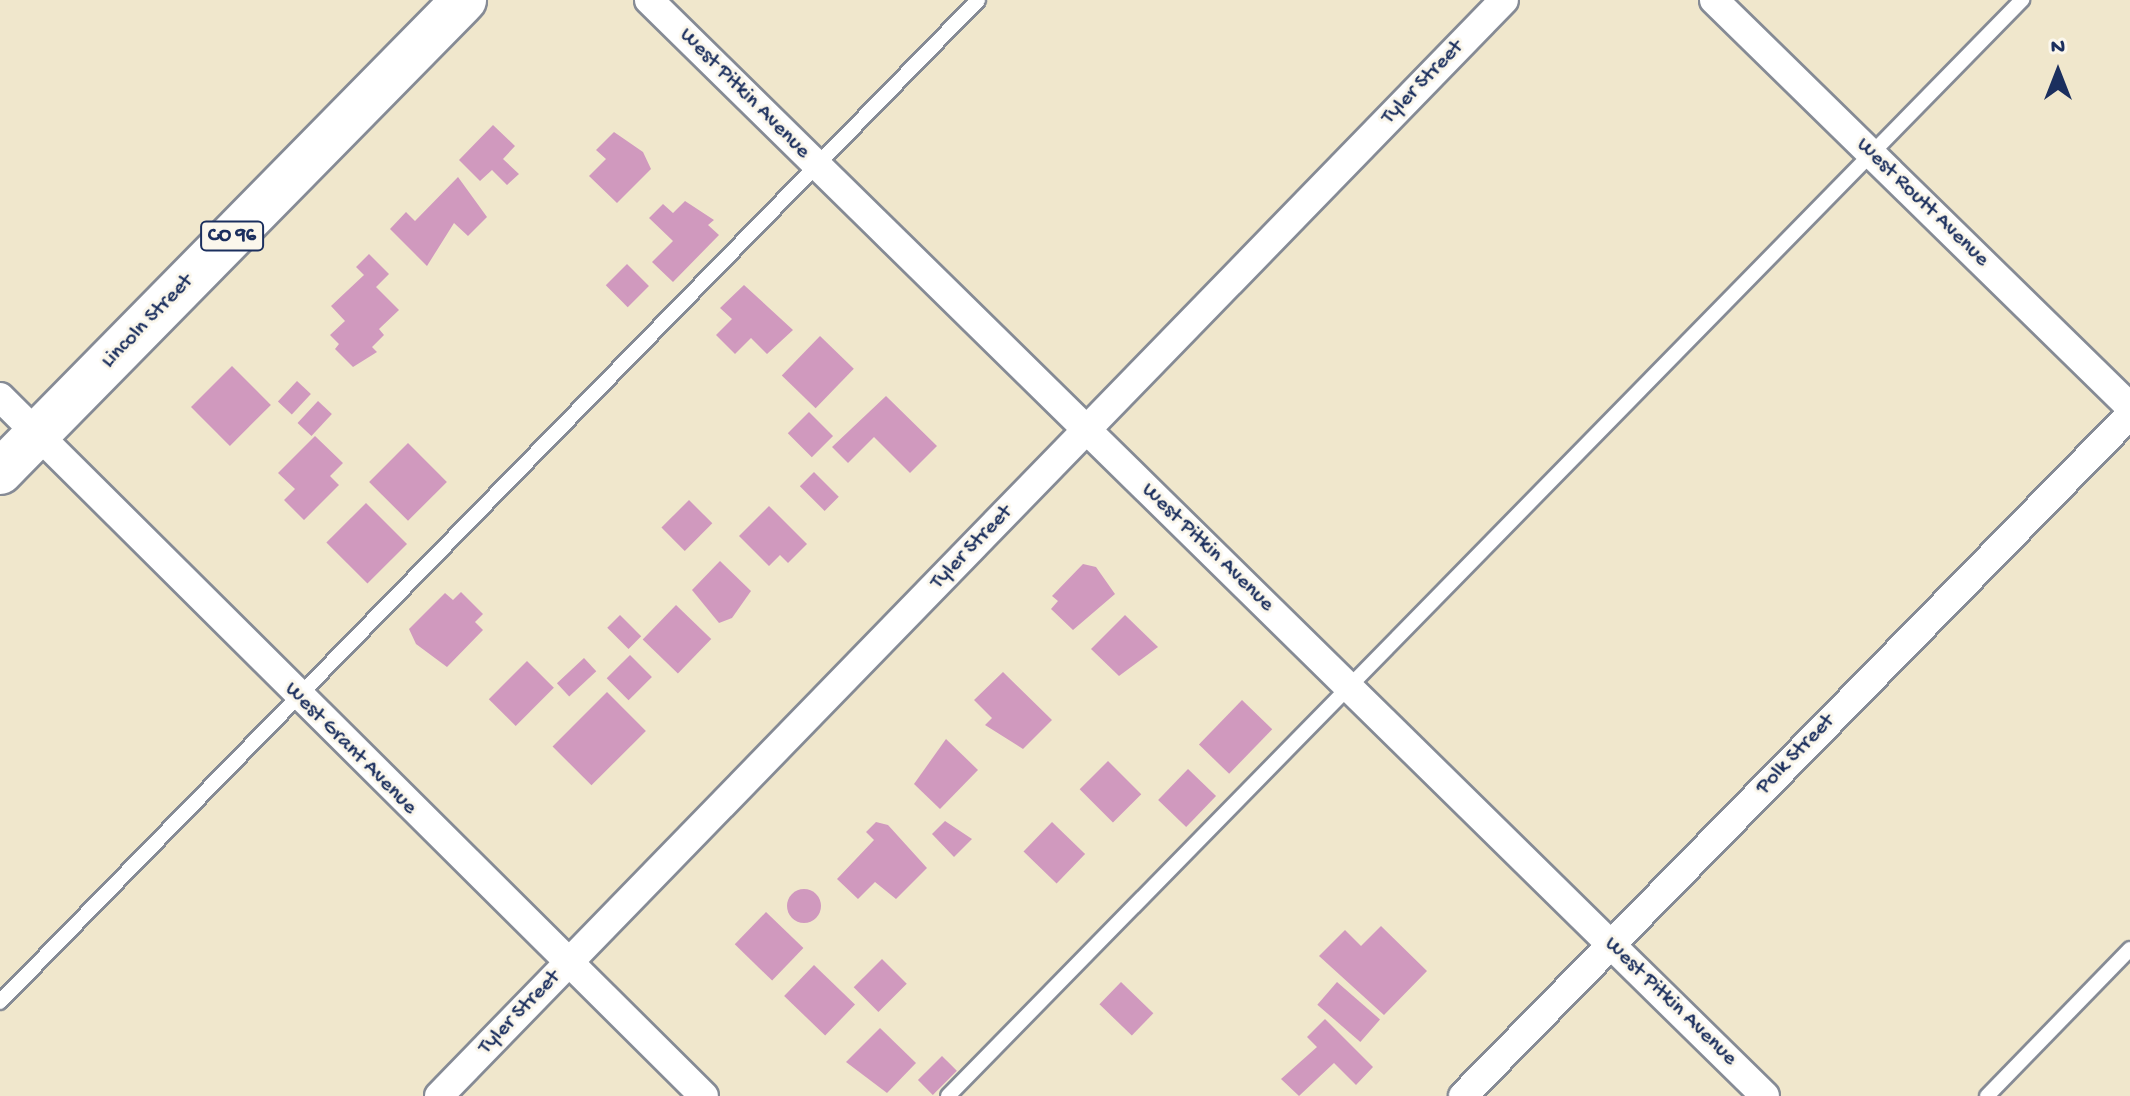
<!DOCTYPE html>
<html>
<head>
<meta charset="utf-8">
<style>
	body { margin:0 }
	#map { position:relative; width:2130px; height:1096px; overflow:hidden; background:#f0e7cc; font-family:"Gochi Hand",sans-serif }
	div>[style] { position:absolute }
	.building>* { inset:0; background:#d099be; transform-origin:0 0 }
	.round { border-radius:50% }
	.roads { filter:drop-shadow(2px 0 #868b95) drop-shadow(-2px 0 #868b95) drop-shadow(0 2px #868b95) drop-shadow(0 -2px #868b95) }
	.lane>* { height:14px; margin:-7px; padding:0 7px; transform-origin:7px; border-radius:7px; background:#fff }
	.street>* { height:28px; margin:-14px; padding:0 14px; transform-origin:14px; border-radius:14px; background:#fff }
	.primary>* { height:44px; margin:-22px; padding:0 22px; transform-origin:22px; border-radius:22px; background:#fff }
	span { translate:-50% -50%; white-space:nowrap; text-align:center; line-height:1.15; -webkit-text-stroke:6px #fbf7ec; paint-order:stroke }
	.shield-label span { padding:2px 6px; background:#fbf7ec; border:2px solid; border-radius:6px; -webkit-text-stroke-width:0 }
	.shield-label { font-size:20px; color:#1b2f5e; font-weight:700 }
	.street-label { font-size:22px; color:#1b2f5e }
	.north { position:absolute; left:2018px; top:32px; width:80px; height:80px; -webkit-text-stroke:6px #fbf7ec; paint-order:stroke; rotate:0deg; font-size:22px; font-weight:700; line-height:32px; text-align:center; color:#1b2f5e }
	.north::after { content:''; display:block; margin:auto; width:28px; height:36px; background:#1b2f5e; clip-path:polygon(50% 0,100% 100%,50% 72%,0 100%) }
</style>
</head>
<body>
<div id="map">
	<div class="building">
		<i style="clip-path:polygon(493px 125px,515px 146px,503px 159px,519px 174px,507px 185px,492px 170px,480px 181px,459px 160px)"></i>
		<i style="clip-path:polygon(614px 132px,643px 152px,651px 169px,617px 203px,589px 176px,606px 159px,596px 150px)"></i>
		<i style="clip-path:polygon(458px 177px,487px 217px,468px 236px,454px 223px,427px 266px,390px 229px,406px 212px,415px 221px)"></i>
		<i style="clip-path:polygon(685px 201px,714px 220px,708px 225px,719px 235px,673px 282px,652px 262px,673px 241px,649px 218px,663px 204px,673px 213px)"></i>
		<i style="clip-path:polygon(369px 254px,389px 274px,376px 287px,399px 310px,379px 329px,384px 335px,372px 347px,377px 352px,353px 367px,335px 349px,339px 344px,330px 335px,345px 321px,331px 306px,364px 275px,356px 267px)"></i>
		<i style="left:627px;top:264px;width:31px;height:30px;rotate:45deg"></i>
		<i style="clip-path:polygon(744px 285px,793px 330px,767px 354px,751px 338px,735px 354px,716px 335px,732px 319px,720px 308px)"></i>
		<i style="left:820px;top:336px;width:47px;height:55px;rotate:44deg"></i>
		<i style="left:232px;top:366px;width:55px;height:58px;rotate:45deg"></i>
		<i style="left:297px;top:381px;width:19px;height:28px;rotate:43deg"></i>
		<i style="clip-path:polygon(886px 396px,937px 446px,910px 473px,874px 437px,848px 463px,832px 447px)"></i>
		<i style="left:318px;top:401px;width:19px;height:30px;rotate:43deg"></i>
		<i style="left:809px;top:412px;width:34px;height:30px;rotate:45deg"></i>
		<i style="clip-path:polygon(315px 436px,343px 463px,330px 476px,339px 485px,304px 520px,284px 500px,295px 489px,278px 473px)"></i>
		<i style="left:408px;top:443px;width:55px;height:55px;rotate:45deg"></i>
		<i style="left:814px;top:472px;width:35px;height:20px;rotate:45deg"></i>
		<i style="left:689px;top:500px;width:33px;height:39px;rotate:45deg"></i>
		<i style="left:366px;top:503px;width:58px;height:56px;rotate:45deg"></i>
		<i style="clip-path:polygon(769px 506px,807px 544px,788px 563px,780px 555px,769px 566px,739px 536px)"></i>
		<i style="clip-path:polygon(720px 561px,751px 591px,732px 618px,719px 623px,692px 590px)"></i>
		<i style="clip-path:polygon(1083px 564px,1096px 567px,1115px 594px,1073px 630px,1051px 609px,1058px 601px,1052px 596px)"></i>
		<i style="clip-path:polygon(461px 592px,483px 614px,475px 622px,483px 630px,447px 667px,416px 644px,409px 629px,445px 593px,453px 600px)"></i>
		<i style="left:676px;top:605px;width:49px;height:48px;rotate:44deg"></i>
		<i style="left:620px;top:615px;width:30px;height:18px;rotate:45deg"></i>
		<i style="clip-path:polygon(1125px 615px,1158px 647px,1119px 676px,1091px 649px)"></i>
		<i style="left:630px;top:655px;width:31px;height:33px;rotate:45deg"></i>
		<i style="left:584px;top:658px;width:18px;height:37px;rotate:47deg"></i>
		<i style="left:527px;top:661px;width:38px;height:54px;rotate:45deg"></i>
		<i style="clip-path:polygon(1003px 672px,1052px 720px,1023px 749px,985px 725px,992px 718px,974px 700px)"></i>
		<i style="left:607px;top:692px;width:55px;height:77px;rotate:45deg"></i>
		<i style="left:1242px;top:700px;width:42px;height:62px;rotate:44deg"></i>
		<i style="clip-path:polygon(946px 739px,978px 770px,940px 809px,914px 784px)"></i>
		<i style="left:1108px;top:761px;width:47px;height:40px;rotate:45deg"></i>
		<i style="left:1188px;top:769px;width:39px;height:43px;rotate:44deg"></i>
		<i style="clip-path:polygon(945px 821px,972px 839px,954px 857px,932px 834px)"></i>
		<i style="clip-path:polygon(876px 822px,888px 825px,927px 868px,896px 899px,875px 882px,858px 899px,837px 879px,874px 840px,866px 832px)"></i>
		<i style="left:1052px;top:822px;width:46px;height:41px;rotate:44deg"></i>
		<i class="round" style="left:787px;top:889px;width:34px;height:34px"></i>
		<i style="left:766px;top:912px;width:52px;height:45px;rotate:44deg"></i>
		<i style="clip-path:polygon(1381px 926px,1427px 971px,1384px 1015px,1319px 956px,1345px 930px,1361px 946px)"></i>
		<i style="left:882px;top:959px;width:35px;height:40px;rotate:45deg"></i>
		<i style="left:814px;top:965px;width:57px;height:43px;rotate:44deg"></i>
		<i style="left:1121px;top:982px;width:45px;height:31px;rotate:44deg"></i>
		<i style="left:1337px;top:982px;width:57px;height:30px;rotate:41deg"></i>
		<i style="clip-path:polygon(1325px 1019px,1373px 1067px,1356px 1085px,1334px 1063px,1299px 1096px,1281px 1079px,1317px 1047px,1307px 1037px)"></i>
		<i style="clip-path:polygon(880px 1028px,916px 1063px,887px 1093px,846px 1062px)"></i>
		<i style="left:942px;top:1056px;width:21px;height:34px;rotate:45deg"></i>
	</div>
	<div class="roads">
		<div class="lane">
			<i style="left:0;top:1002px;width:1400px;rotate:-45.69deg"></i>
			<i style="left:948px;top:1096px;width:1535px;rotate:-45.58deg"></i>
			<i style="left:1987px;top:1096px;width:205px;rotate:-45.8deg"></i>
		</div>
		<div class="street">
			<i style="left:649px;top:0;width:1564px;rotate:44.48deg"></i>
			<i style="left:1714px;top:0;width:582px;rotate:44.37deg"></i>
			<i style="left:0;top:397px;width:992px;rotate:44.8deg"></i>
			<i style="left:439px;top:1096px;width:1528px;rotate:-45.82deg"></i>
			<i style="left:1463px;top:1096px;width:953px;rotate:-45.6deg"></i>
		</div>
		<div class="primary">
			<i style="left:0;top:472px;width:662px;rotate:-45.49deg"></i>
		</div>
	</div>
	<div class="shield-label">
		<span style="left:232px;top:236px">CO 96</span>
	</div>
	<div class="street-label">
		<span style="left:1423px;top:83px;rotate:-46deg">Tyler Street</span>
		<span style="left:744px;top:94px;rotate:45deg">West Pitkin Avenue</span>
		<span style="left:1922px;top:203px;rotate:44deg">West Routt Avenue</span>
		<span style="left:148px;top:322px;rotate:-46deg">Lincoln Street</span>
		<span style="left:972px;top:548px;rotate:-46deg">Tyler Street</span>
		<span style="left:1207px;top:548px;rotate:44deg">West Pitkin Avenue</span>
		<span style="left:350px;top:749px;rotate:45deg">West Grant Avenue</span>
		<span style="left:1796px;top:755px;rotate:-46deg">Polk Street</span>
		<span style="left:1670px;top:1002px;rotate:44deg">West Pitkin Avenue</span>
		<span style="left:520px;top:1013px;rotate:-46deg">Tyler Street</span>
	</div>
	<div class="north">N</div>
</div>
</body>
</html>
